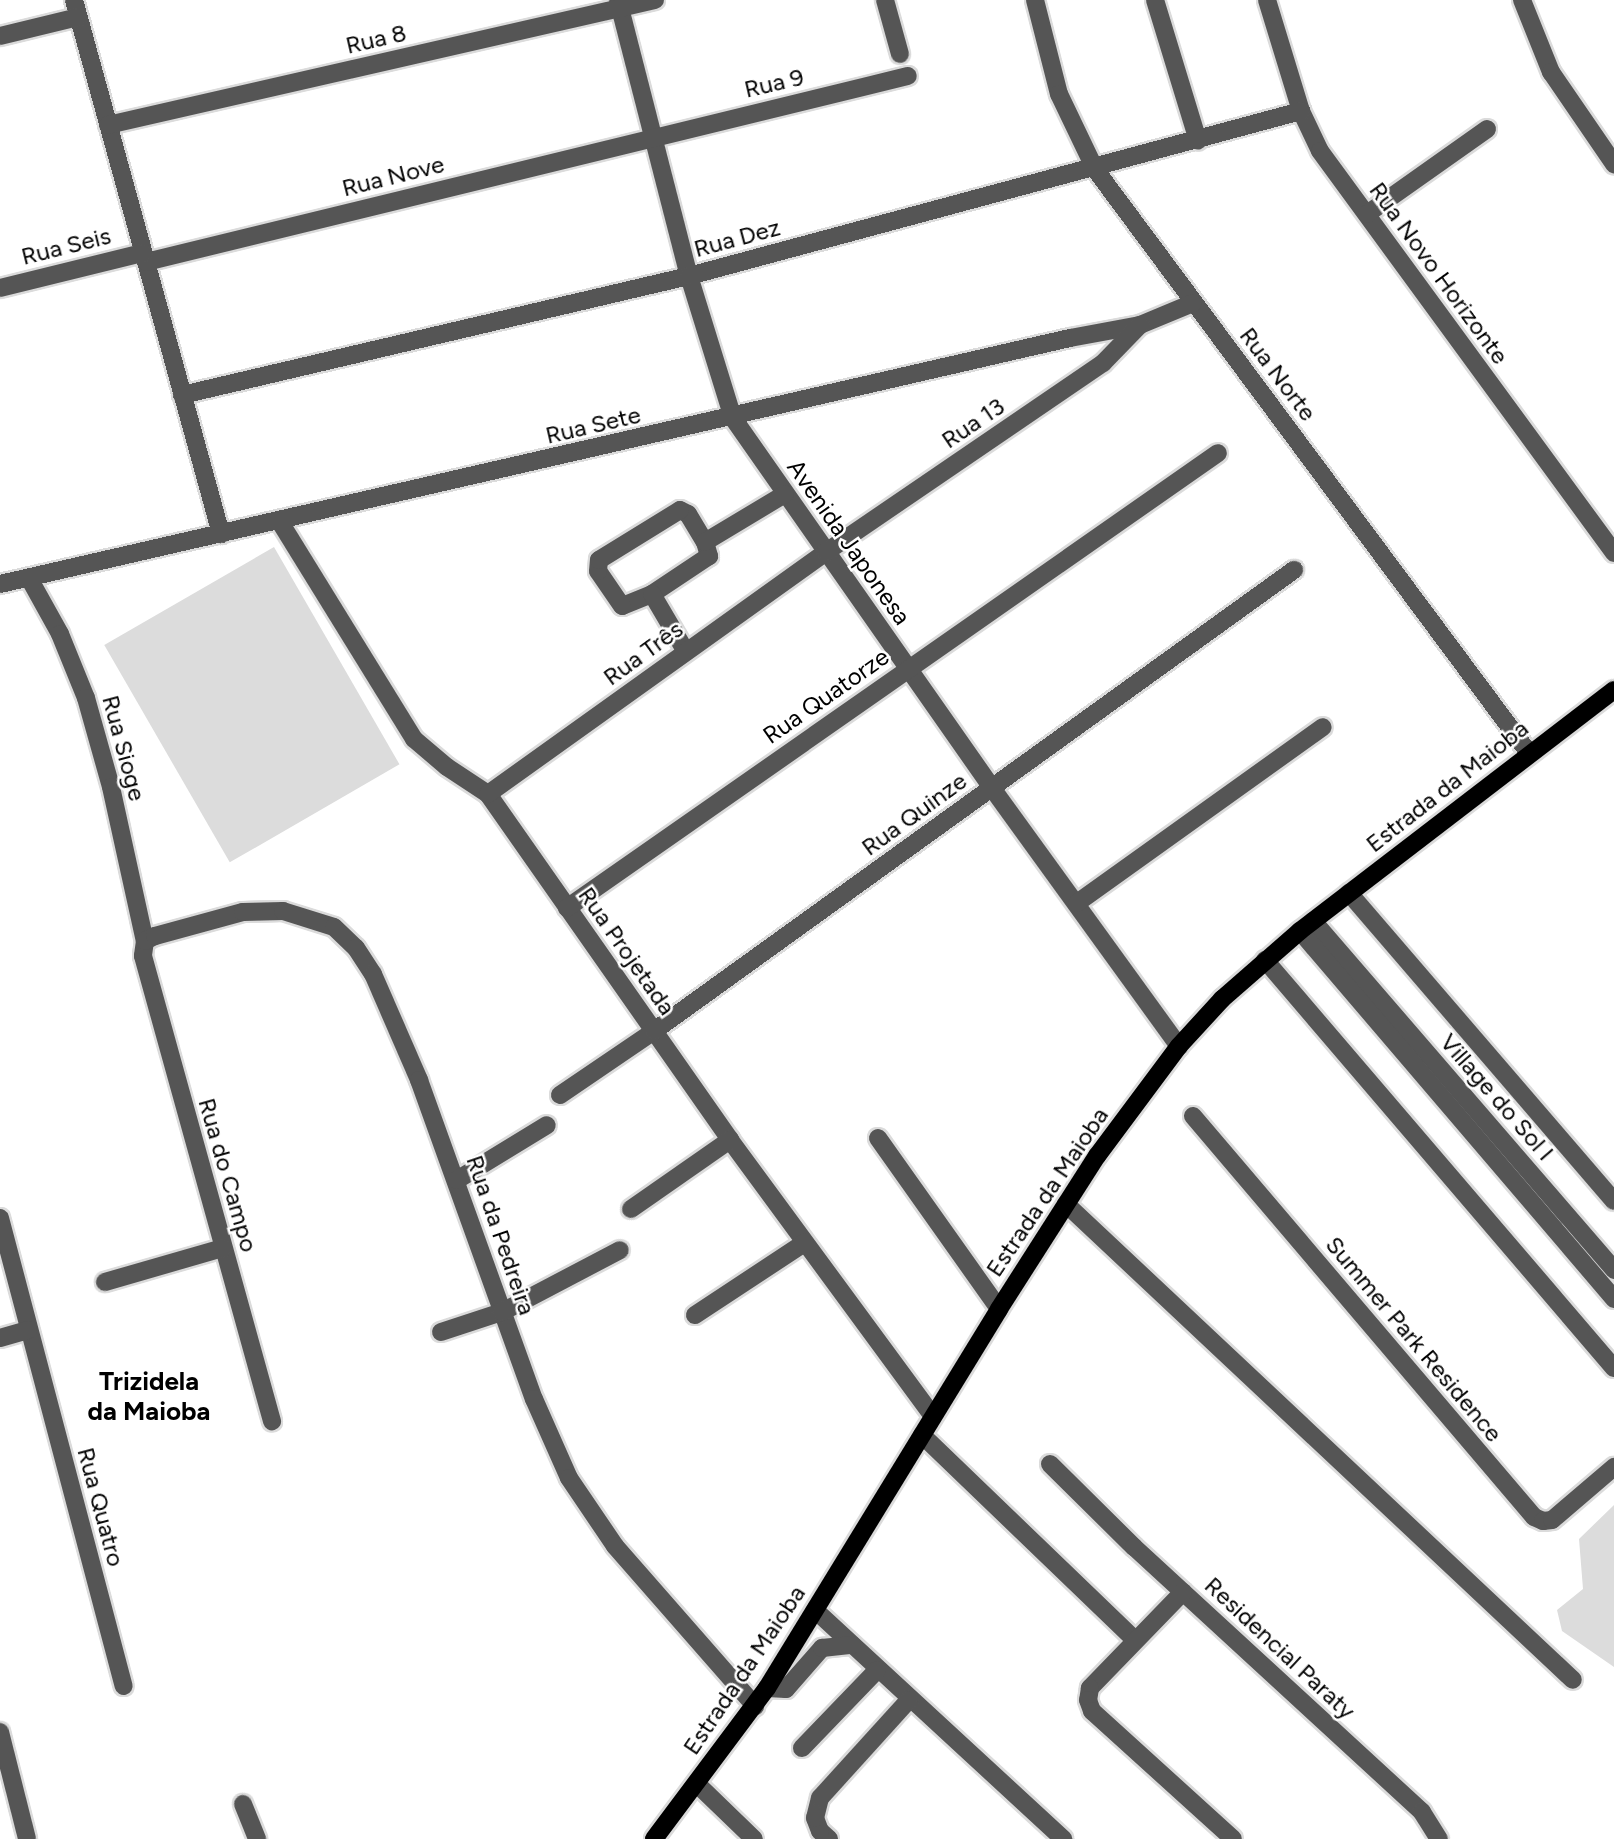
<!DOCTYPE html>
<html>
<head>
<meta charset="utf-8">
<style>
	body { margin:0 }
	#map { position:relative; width:1614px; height:1839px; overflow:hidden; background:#fff; font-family:Figtree,sans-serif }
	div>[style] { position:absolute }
	.green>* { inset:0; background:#dcdcdc; transform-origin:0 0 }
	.roads { filter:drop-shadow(2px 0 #dbdbdb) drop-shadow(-2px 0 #dbdbdb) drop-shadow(0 2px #dbdbdb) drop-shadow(0 -2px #dbdbdb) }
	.minor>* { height:18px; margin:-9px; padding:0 9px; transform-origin:9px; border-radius:9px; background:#555 }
	.major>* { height:18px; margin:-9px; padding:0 9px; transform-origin:9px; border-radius:9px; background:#000 }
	span { translate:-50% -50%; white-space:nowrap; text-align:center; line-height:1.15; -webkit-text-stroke:5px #fff; paint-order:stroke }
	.street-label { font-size:24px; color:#000 }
	.neighbourhood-label { font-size:26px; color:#000; font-weight:700 }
</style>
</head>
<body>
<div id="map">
	<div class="green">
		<i style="left:274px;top:547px;width:251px;height:196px;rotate:60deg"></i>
		<i style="clip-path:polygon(1614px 1505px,1614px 1667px,1562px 1631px,1557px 1610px,1583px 1589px,1579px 1539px)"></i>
	</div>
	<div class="roads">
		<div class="minor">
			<i style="left:74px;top:0;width:554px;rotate:74.61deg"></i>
			<i style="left:618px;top:0;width:285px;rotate:75.6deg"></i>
			<i style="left:689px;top:276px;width:149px;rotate:72.8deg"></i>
			<i style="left:733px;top:418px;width:452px;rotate:55deg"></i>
			<i style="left:992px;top:788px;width:319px;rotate:54.1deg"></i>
			<i style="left:885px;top:0;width:56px;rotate:74.5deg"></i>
			<i style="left:1035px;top:0;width:97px;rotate:75.7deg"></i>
			<i style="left:1059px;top:94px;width:83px;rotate:64.4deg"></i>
			<i style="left:1095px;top:169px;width:728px;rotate:53.38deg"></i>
			<i style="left:1155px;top:0;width:147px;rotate:73deg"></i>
			<i style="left:1267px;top:0;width:116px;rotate:73deg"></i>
			<i style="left:1301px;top:111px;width:44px;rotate:64.6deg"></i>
			<i style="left:1320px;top:151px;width:498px;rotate:53.8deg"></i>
			<i style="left:1522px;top:0;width:78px;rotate:68.1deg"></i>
			<i style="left:1551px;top:72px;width:112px;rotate:55.6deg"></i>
			<i style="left:0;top:36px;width:80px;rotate:-13.7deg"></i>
			<i style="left:108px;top:125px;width:561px;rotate:-12.87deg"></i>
			<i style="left:1367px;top:214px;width:147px;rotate:-35.3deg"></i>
			<i style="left:146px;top:262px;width:784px;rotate:-13.72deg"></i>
			<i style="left:0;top:288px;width:147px;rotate:-13.8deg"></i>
			<i style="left:182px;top:395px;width:521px;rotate:-13.21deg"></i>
			<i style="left:689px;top:276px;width:634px;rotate:-15.09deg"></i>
			<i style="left:680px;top:510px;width:9px;rotate:27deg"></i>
			<i style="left:688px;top:514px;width:33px;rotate:59deg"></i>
			<i style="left:705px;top:542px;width:15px;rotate:74deg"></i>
			<i style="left:709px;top:556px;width:69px;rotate:146.3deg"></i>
			<i style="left:652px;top:594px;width:32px;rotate:158deg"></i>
			<i style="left:622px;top:606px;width:42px;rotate:-124.4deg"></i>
			<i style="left:598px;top:571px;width:11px;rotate:-85deg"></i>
			<i style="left:599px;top:560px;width:95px;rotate:-31.7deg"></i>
			<i style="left:280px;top:522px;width:255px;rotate:58.3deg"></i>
			<i style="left:414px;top:739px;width:43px;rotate:40.3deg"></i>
			<i style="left:447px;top:767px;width:49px;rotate:33.4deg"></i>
			<i style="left:488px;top:794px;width:422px;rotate:55deg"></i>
			<i style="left:730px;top:1140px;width:343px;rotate:53.7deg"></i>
			<i style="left:705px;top:542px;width:93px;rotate:-31deg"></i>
			<i style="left:29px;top:578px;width:64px;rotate:61deg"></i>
			<i style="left:60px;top:634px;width:69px;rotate:67.9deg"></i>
			<i style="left:86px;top:698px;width:92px;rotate:74.3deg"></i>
			<i style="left:111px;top:787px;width:158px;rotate:77.6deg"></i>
			<i style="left:145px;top:941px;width:15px;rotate:98deg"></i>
			<i style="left:143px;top:956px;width:483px;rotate:74.5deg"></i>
			<i style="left:0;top:584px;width:1098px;rotate:-12.95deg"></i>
			<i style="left:1070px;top:338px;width:71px;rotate:-10.5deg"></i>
			<i style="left:1140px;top:325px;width:57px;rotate:-22.5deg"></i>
			<i style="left:652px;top:594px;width:67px;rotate:59.6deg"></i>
			<i style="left:488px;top:794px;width:416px;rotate:-35.6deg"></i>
			<i style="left:826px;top:552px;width:335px;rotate:-34.3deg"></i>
			<i style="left:1103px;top:363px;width:53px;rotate:-45.8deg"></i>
			<i style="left:1349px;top:893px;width:406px;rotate:49.3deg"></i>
			<i style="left:1077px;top:903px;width:302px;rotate:-35.6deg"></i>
			<i style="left:567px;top:908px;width:794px;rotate:-34.95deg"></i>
			<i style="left:1313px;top:921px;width:461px;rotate:49.2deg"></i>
			<i style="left:1300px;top:931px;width:484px;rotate:49.5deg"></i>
			<i style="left:145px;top:941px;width:11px;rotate:-27deg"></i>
			<i style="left:155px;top:936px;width:91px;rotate:-15.3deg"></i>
			<i style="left:243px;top:912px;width:40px;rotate:-1.4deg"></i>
			<i style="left:283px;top:911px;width:53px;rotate:17.4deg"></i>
			<i style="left:334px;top:927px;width:30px;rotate:44deg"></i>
			<i style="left:356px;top:948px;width:31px;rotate:57deg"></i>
			<i style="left:373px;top:974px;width:116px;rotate:66.5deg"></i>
			<i style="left:419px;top:1080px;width:339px;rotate:70.2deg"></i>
			<i style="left:534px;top:1399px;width:86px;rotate:66.1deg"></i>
			<i style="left:569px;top:1478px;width:82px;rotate:55.9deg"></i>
			<i style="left:615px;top:1546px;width:213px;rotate:48.8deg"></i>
			<i style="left:1265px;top:960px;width:537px;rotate:49.46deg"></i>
			<i style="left:560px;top:1095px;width:114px;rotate:-34.2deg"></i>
			<i style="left:654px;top:1031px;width:789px;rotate:-35.77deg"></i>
			<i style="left:1193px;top:1116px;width:526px;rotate:49.62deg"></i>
			<i style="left:1534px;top:1517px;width:10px;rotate:24deg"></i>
			<i style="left:1543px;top:1521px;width:9px;rotate:-6deg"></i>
			<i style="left:1552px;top:1520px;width:82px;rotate:-40.5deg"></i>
			<i style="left:878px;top:1138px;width:209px;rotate:54.7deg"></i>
			<i style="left:457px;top:1180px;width:105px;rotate:-31.4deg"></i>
			<i style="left:1066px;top:1204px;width:695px;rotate:43.19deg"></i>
			<i style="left:631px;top:1209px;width:121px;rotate:-34.9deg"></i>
			<i style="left:0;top:1218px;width:484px;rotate:75.2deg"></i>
			<i style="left:105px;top:1282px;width:123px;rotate:-16.1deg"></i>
			<i style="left:695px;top:1315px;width:131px;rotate:-33.4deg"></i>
			<i style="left:441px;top:1332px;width:64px;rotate:-18.2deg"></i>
			<i style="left:502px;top:1312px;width:133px;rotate:-27.7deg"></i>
			<i style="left:0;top:1338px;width:29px;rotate:-16deg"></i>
			<i style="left:922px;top:1435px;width:296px;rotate:43.9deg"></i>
			<i style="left:1050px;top:1464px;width:118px;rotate:44.7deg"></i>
			<i style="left:1134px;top:1547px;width:391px;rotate:42.6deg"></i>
			<i style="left:1422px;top:1812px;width:32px;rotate:58deg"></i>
			<i style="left:1183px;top:1592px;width:134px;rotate:134.1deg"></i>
			<i style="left:1090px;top:1688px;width:12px;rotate:99deg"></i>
			<i style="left:1088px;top:1700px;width:12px;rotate:70deg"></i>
			<i style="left:1092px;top:1711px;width:190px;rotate:42.2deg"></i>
			<i style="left:815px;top:1610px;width:338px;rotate:42.7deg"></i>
			<i style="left:767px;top:1688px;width:19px;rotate:3deg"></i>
			<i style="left:786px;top:1689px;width:55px;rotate:-48.7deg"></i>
			<i style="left:822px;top:1648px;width:30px;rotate:-6deg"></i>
			<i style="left:0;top:1732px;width:110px;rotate:75.8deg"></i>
			<i style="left:802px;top:1748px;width:108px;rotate:-46.1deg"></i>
			<i style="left:697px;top:1784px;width:79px;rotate:44deg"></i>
			<i style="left:243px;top:1804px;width:38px;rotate:68deg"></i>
			<i style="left:829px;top:1839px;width:12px;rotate:-138deg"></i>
			<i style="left:820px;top:1831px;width:14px;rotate:-111deg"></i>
			<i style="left:815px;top:1818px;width:21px;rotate:-76deg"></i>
			<i style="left:820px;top:1798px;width:132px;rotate:-47.8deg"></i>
		</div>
		<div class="major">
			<i style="left:654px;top:1839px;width:189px;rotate:-53.2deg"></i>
			<i style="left:767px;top:1688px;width:444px;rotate:-58.5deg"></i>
			<i style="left:999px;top:1309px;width:182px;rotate:-57.4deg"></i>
			<i style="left:1097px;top:1156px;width:137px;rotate:-53.3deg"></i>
			<i style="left:1179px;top:1046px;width:64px;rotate:-47.5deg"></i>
			<i style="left:1222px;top:999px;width:103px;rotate:-41.1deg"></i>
			<i style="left:1300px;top:931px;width:396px;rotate:-37.5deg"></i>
		</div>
	</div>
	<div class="street-label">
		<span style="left:376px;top:39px;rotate:-13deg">Rua 8</span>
		<span style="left:774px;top:83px;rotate:-13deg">Rua 9</span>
		<span style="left:393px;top:176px;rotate:-14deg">Rua Nove</span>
		<span style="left:737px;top:238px;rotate:-15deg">Rua Dez</span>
		<span style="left:66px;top:246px;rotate:-14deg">Rua Seis</span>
		<span style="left:1439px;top:273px;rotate:54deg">Rua Novo Horizonte</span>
		<span style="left:1278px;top:374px;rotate:53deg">Rua Norte</span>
		<span style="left:973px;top:423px;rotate:-34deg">Rua 13</span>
		<span style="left:593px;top:425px;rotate:-13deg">Rua Sete</span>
		<span style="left:849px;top:542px;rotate:55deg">Avenida Japonesa</span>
		<span style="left:643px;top:653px;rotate:-36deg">Rua Três</span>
		<span style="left:826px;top:696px;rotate:-35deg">Rua Quatorze</span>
		<span style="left:124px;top:748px;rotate:75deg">Rua Sioge</span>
		<span style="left:1447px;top:786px;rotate:-38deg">Estrada da Maioba</span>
		<span style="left:914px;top:814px;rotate:-36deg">Rua Quinze</span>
		<span style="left:627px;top:951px;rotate:55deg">Rua Projetada</span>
		<span style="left:1497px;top:1097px;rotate:49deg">Village do Sol I</span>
		<span style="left:228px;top:1175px;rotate:74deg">Rua do Campo</span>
		<span style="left:1047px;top:1192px;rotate:-56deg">Estrada da Maioba</span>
		<span style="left:501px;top:1235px;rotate:71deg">Rua da Pedreira</span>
		<span style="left:1414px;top:1339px;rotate:50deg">Summer Park Residence</span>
		<span style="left:101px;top:1507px;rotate:75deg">Rua Quatro</span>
		<span style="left:1280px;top:1648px;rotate:43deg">Residencial Paraty</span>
		<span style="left:744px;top:1670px;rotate:-56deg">Estrada da Maioba</span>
	</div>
	<div class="neighbourhood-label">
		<span style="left:149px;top:1397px">Trizidela<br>da Maioba</span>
	</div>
</div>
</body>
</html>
